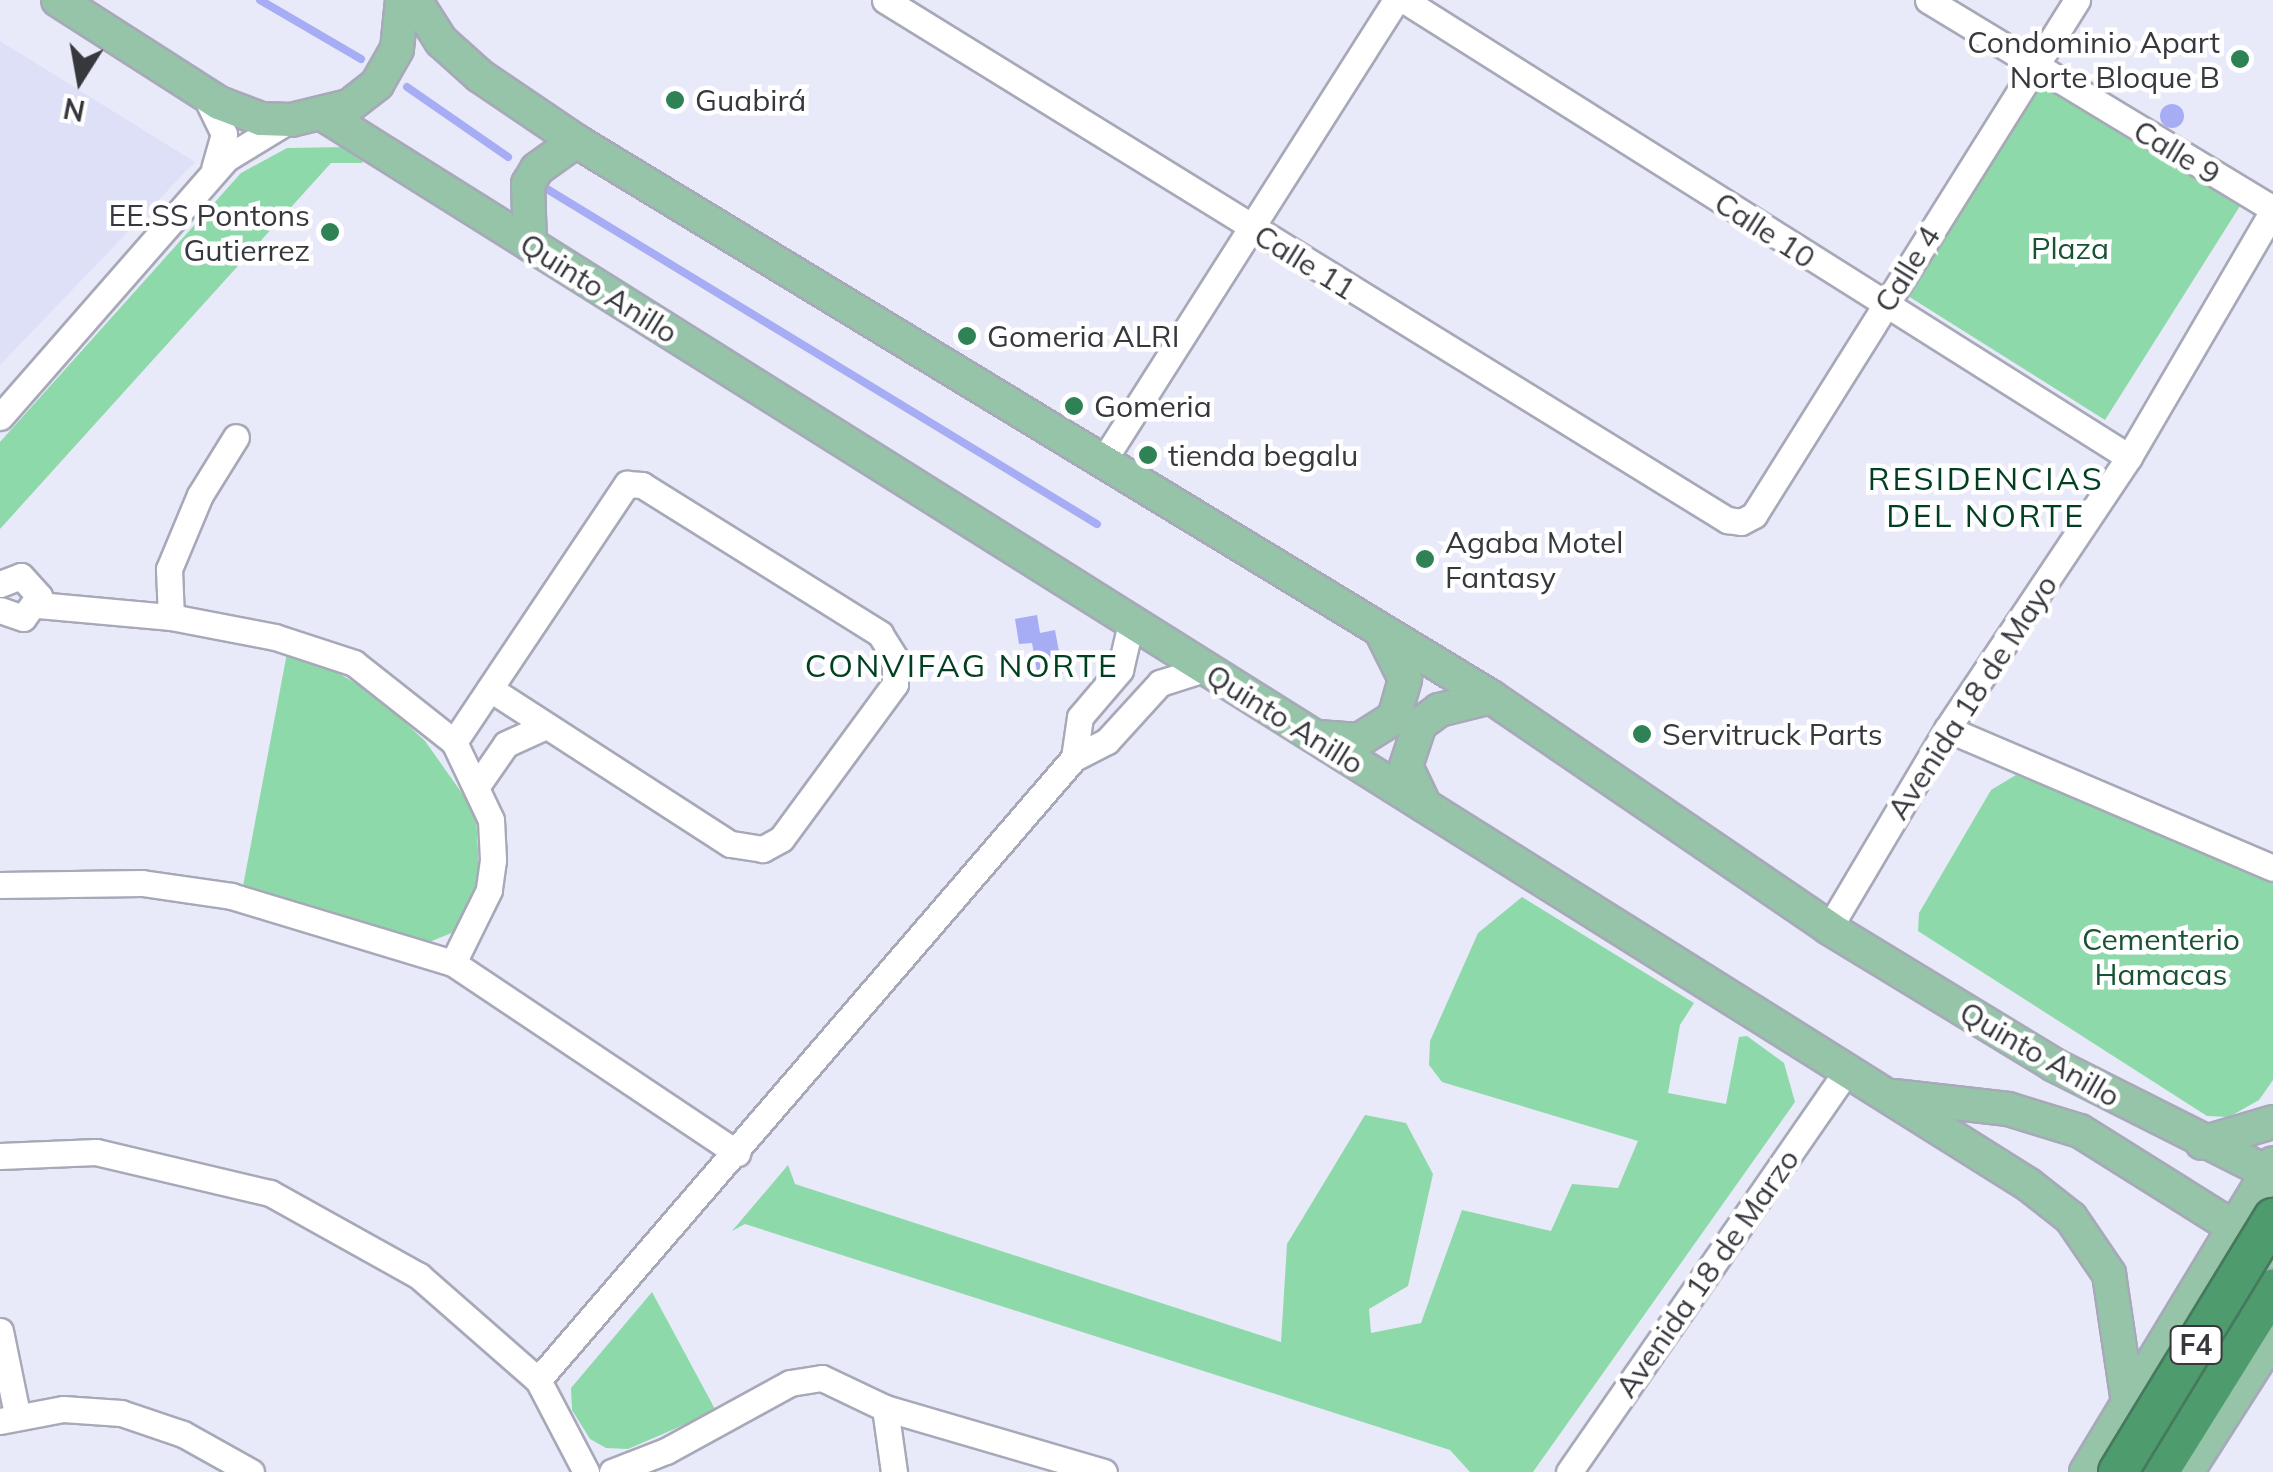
<!DOCTYPE html>
<html>
<head>
<meta charset="utf-8">
<style>
	body { margin:0 }
	#map { position:relative; width:2273px; height:1472px; overflow:hidden; background:#e8eafa; font-family:Mulish,sans-serif }
	div>[style] { position:absolute }
	.built>* { inset:0; background:#dde0f7 }
	.green>* { inset:0; background:#8ed9aa }
	.water>* { inset:0; background:#a7adf5 }
	.round { border-radius:50% }
	.stream>* { height:8px; margin:-4px; padding:0 4px; transform-origin:4px; border-radius:4px; background:#a7adf5 }
	.roads { filter:drop-shadow(2px 0 #a7a9b8) drop-shadow(-2px 0 #a7a9b8) drop-shadow(0 2px #a7a9b8) drop-shadow(0 -2px #a7a9b8) }
	.minor>* { height:25px; margin:-12.5px; padding:0 12.5px; transform-origin:12.5px; border-radius:12.5px; background:#fff }
	.major>* { height:32px; margin:-16px; padding:0 16px; transform-origin:16px; border-radius:16px; background:#95c4a8 }
	.highway>* { height:38px; margin:-19px; padding:0 19px; transform-origin:19px; border-radius:19px; background:#4e9c6e }
	.bridges { filter:drop-shadow(2px 0 #46795d) drop-shadow(-2px 0 #46795d) drop-shadow(0 2px #46795d) drop-shadow(0 -2px #46795d) }
	.highway-bridge>* { height:38px; margin:-19px; padding:0 19px; transform-origin:19px; border-radius:19px; background:#4e9c6e }
	.dots>* { width:28px; height:28px; translate:-50% -50%; box-sizing:border-box; border:5px solid #fff; border-radius:50% }
	span { translate:-50% -50%; white-space:nowrap; text-align:center; line-height:1.15; -webkit-text-stroke:9px #fff; paint-order:stroke }
	.shield-label span { padding:2px 8px; background:#fff; border:2px solid; border-radius:8px; -webkit-text-stroke-width:0 }
	.shield-label { font-size:28px; color:#37383e; font-weight:700 }
	.poi-label { font-size:30px; color:#37383e }
	.right { translate:-100% -50%; text-align:right }
	.left { translate:0 -50%; text-align:left }
	.street-label { font-size:30px; color:#37383e }
	.park-label { font-size:30px; color:#195334 }
	.neighbourhood-label { font-size:32px; color:#003f21; letter-spacing:2.5px }
	.north { position:absolute; left:30px; top:30px; width:100px; height:100px; -webkit-text-stroke:8px #fff; paint-order:stroke; rotate:191deg; font-size:28px; font-weight:700; line-height:40px; text-align:center; color:#37383e }
	.north::after { content:''; display:block; margin:auto; width:35px; height:45px; background:#37383e; clip-path:polygon(50% 0,100% 100%,50% 72%,0 100%) }
</style>
</head>
<body>
<div id="map">
	<div class="built">
		<i style="clip-path:polygon(0 41px,195px 162px,0 365px)"></i>
	</div>
	<div class="green">
		<i style="clip-path:polygon(2027px 89px,2059px 90px,2240px 206px,2105px 420px,1900px 291px)"></i>
		<i style="clip-path:polygon(345px 147px,366px 155px,362px 163px,331px 163px,0 529px,0 442px,241px 173px,287px 148px)"></i>
		<i style="clip-path:polygon(287px 653px,332px 669px,378px 697px,425px 741px,476px 813px,480px 890px,454px 932px,422px 945px,243px 886px)"></i>
		<i style="clip-path:polygon(2016px 775px,2273px 880px,2273px 1080px,2259px 1100px,2229px 1117px,2207px 1116px,1918px 931px,1919px 913px,1991px 790px)"></i>
		<i style="clip-path:polygon(1522px 897px,1694px 1003px,1680px 1025px,1668px 1093px,1726px 1104px,1739px 1037px,1747px 1036px,1784px 1063px,1795px 1102px,1533px 1472px,1470px 1472px,1450px 1450px,745px 1224px,732px 1231px,788px 1165px,795px 1184px,1281px 1342px,1287px 1244px,1365px 1115px,1406px 1123px,1433px 1174px,1408px 1286px,1369px 1309px,1371px 1333px,1421px 1323px,1462px 1210px,1551px 1231px,1572px 1184px,1618px 1188px,1638px 1141px,1442px 1082px,1429px 1065px,1430px 1041px,1478px 933px)"></i>
		<i style="clip-path:polygon(652px 1292px,716px 1411px,628px 1449px,606px 1448px,590px 1439px,572px 1410px,571px 1388px)"></i>
	</div>
	<div class="water">
		<i class="round" style="left:2160px;top:104px;width:24px;height:24px"></i>
		<i style="clip-path:polygon(1037px 615px,1040px 633px,1055px 630px,1063px 673px,1038px 677px,1032px 643px,1019px 644px,1015px 619px)"></i>
	</div>
	<div class="stream">
		<i style="left:260px;top:0;width:117px;rotate:30.3deg"></i>
		<i style="left:407px;top:87px;width:123px;rotate:34.7deg"></i>
		<i style="left:547px;top:189px;width:644px;rotate:31.35deg"></i>
	</div>
	<div class="roads">
		<div class="minor">
			<i style="left:885px;top:0;width:990px;rotate:31.7deg"></i>
			<i style="left:1727px;top:520px;width:14px;rotate:8deg"></i>
			<i style="left:1741px;top:522px;width:15px;rotate:-28deg"></i>
			<i style="left:1754px;top:515px;width:608px;rotate:-57.9deg"></i>
			<i style="left:1404px;top:0;width:857px;rotate:32.23deg"></i>
			<i style="left:1928px;top:0;width:403px;rotate:31.2deg"></i>
			<i style="left:205px;top:95px;width:43px;rotate:64deg"></i>
			<i style="left:224px;top:134px;width:35px;rotate:106deg"></i>
			<i style="left:0;top:417px;width:344px;rotate:-48.8deg"></i>
			<i style="left:227px;top:158px;width:69px;rotate:-31.4deg"></i>
			<i style="left:1103px;top:461px;width:546px;rotate:-57.56deg"></i>
			<i style="left:0;top:584px;width:22px;rotate:-21deg"></i>
			<i style="left:21px;top:576px;width:27px;rotate:48deg"></i>
			<i style="left:39px;top:596px;width:27px;rotate:126deg"></i>
			<i style="left:23px;top:618px;width:24px;rotate:-161deg"></i>
			<i style="left:38px;top:605px;width:134px;rotate:5.2deg"></i>
			<i style="left:171px;top:617px;width:106px;rotate:10.9deg"></i>
			<i style="left:275px;top:637px;width:83px;rotate:18.2deg"></i>
			<i style="left:354px;top:663px;width:127px;rotate:38.3deg"></i>
			<i style="left:454px;top:742px;width:86px;rotate:64.6deg"></i>
			<i style="left:491px;top:820px;width:40px;rotate:87.1deg"></i>
			<i style="left:493px;top:860px;width:30px;rotate:98deg"></i>
			<i style="left:489px;top:890px;width:81px;rotate:116.3deg"></i>
			<i style="left:171px;top:617px;width:48px;rotate:-92.4deg"></i>
			<i style="left:169px;top:569px;width:80px;rotate:-67.3deg"></i>
			<i style="left:200px;top:495px;width:68px;rotate:-58.2deg"></i>
			<i style="left:1947px;top:729px;width:354px;rotate:23.1deg"></i>
			<i style="left:454px;top:742px;width:311px;rotate:-56.2deg"></i>
			<i style="left:627px;top:484px;width:15px;rotate:4deg"></i>
			<i style="left:642px;top:485px;width:281px;rotate:32deg"></i>
			<i style="left:880px;top:634px;width:28px;rotate:58deg"></i>
			<i style="left:895px;top:658px;width:26px;rotate:90deg"></i>
			<i style="left:895px;top:684px;width:192px;rotate:126.3deg"></i>
			<i style="left:781px;top:839px;width:21px;rotate:151deg"></i>
			<i style="left:763px;top:849px;width:33px;rotate:-171deg"></i>
			<i style="left:730px;top:844px;width:286px;rotate:-147.1deg"></i>
			<i style="left:1074px;top:758px;width:41px;rotate:-81.7deg"></i>
			<i style="left:1080px;top:717px;width:62px;rotate:-49.6deg"></i>
			<i style="left:1120px;top:670px;width:48px;rotate:-76.8deg"></i>
			<i style="left:479px;top:783px;width:47px;rotate:-55.3deg"></i>
			<i style="left:506px;top:744px;width:44px;rotate:-24.2deg"></i>
			<i style="left:0;top:885px;width:142px;rotate:-0.8deg"></i>
			<i style="left:142px;top:883px;width:90px;rotate:8.3deg"></i>
			<i style="left:231px;top:896px;width:232px;rotate:16.8deg"></i>
			<i style="left:453px;top:963px;width:342px;rotate:33.8deg"></i>
			<i style="left:1829px;top:928px;width:231px;rotate:-59.3deg"></i>
			<i style="left:1947px;top:729px;width:327px;rotate:-56.2deg"></i>
			<i style="left:2129px;top:457px;width:285px;rotate:-59.7deg"></i>
			<i style="left:0;top:1156px;width:96px;rotate:-2.4deg"></i>
			<i style="left:96px;top:1152px;width:179px;rotate:13.3deg"></i>
			<i style="left:270px;top:1193px;width:171px;rotate:29.1deg"></i>
			<i style="left:419px;top:1276px;width:158px;rotate:41.2deg"></i>
			<i style="left:538px;top:1380px;width:104px;rotate:62.4deg"></i>
			<i style="left:0;top:1331px;width:85px;rotate:78.4deg"></i>
			<i style="left:538px;top:1380px;width:821px;rotate:-49.25deg"></i>
			<i style="left:1074px;top:758px;width:37px;rotate:-27deg"></i>
			<i style="left:1107px;top:741px;width:79px;rotate:-47.6deg"></i>
			<i style="left:1160px;top:683px;width:46px;rotate:-17.7deg"></i>
			<i style="left:885px;top:1408px;width:65px;rotate:82deg"></i>
			<i style="left:0;top:1421px;width:64px;rotate:-10.8deg"></i>
			<i style="left:63px;top:1409px;width:58px;rotate:3.9deg"></i>
			<i style="left:121px;top:1413px;width:65px;rotate:18.7deg"></i>
			<i style="left:183px;top:1434px;width:78px;rotate:29.2deg"></i>
			<i style="left:612px;top:1472px;width:58px;rotate:-21.3deg"></i>
			<i style="left:666px;top:1451px;width:141px;rotate:-28.7deg"></i>
			<i style="left:790px;top:1383px;width:32px;rotate:-9deg"></i>
			<i style="left:822px;top:1378px;width:70px;rotate:25.5deg"></i>
			<i style="left:885px;top:1408px;width:228px;rotate:16.3deg"></i>
			<i style="left:1569px;top:1472px;width:484px;rotate:-55.3deg"></i>
		</div>
		<div class="major">
			<i style="left:58px;top:0;width:191px;rotate:32.6deg"></i>
			<i style="left:219px;top:103px;width:45px;rotate:20.9deg"></i>
			<i style="left:261px;top:119px;width:30px;rotate:2deg"></i>
			<i style="left:291px;top:120px;width:60px;rotate:-13.6deg"></i>
			<i style="left:349px;top:106px;width:36px;rotate:-38deg"></i>
			<i style="left:377px;top:84px;width:40px;rotate:-60.3deg"></i>
			<i style="left:397px;top:49px;width:49px;rotate:-84.2deg"></i>
			<i style="left:415px;top:0;width:49px;rotate:57.6deg"></i>
			<i style="left:441px;top:41px;width:52px;rotate:41.9deg"></i>
			<i style="left:480px;top:76px;width:116px;rotate:34.1deg"></i>
			<i style="left:576px;top:141px;width:1071px;rotate:31.28deg"></i>
			<i style="left:1491px;top:697px;width:409px;rotate:34.3deg"></i>
			<i style="left:1829px;top:928px;width:263px;rotate:31.3deg"></i>
			<i style="left:2054px;top:1065px;width:245px;rotate:26.7deg"></i>
			<i style="left:324px;top:115px;width:2013px;rotate:32.11deg"></i>
			<i style="left:2029px;top:1185px;width:53px;rotate:38.2deg"></i>
			<i style="left:2071px;top:1218px;width:68px;rotate:55.8deg"></i>
			<i style="left:2109px;top:1274px;width:129px;rotate:81.6deg"></i>
			<i style="left:530px;top:244px;width:60px;rotate:-91.9deg"></i>
			<i style="left:528px;top:184px;width:17px;rotate:-59deg"></i>
			<i style="left:537px;top:169px;width:48px;rotate:-35.7deg"></i>
			<i style="left:1318px;top:737px;width:41px;rotate:4.2deg"></i>
			<i style="left:1359px;top:740px;width:41px;rotate:-32.2deg"></i>
			<i style="left:1394px;top:718px;width:41px;rotate:-74.2deg"></i>
			<i style="left:1405px;top:679px;width:51px;rotate:-116.6deg"></i>
			<i style="left:1425px;top:806px;width:44px;rotate:-115.4deg"></i>
			<i style="left:1406px;top:766px;width:44px;rotate:-71.6deg"></i>
			<i style="left:1420px;top:724px;width:24px;rotate:-36deg"></i>
			<i style="left:1439px;top:710px;width:54px;rotate:-14deg"></i>
			<i style="left:1894px;top:1096px;width:115px;rotate:6.5deg"></i>
			<i style="left:2008px;top:1109px;width:75px;rotate:17deg"></i>
			<i style="left:2080px;top:1131px;width:228px;rotate:32.1deg"></i>
			<i style="left:2202px;top:1143px;width:74px;rotate:-16.5deg"></i>
			<i style="left:2086px;top:1472px;width:361px;rotate:-58.8deg"></i>
			<i style="left:2187px;top:1472px;width:160px;rotate:-57.5deg"></i>
		</div>
		<div class="highway">
			<i style="left:2159px;top:1472px;width:216px;rotate:-58.1deg"></i>
		</div>
	</div>
	<div class="bridges">
		<div class="highway-bridge">
			<i style="left:2118px;top:1472px;width:298px;rotate:-58.6deg"></i>
		</div>
	</div>
	<div class="dots">
		<i style="left:2240px;top:59px;background:#2f8255"></i>
		<i style="left:675px;top:100px;background:#2f8255"></i>
		<i style="left:330px;top:232px;background:#2f8255"></i>
		<i style="left:967px;top:336px;background:#2f8255"></i>
		<i style="left:1074px;top:406px;background:#2f8255"></i>
		<i style="left:1148px;top:455px;background:#2f8255"></i>
		<i style="left:1425px;top:559px;background:#2f8255"></i>
		<i style="left:1642px;top:734px;background:#2f8255"></i>
	</div>
	<div class="shield-label">
		<span style="left:2196px;top:1345px">F4</span>
	</div>
	<div class="poi-label">
		<span class="right" style="left:2220px;top:59px">Condominio Apart<br>Norte Bloque B</span>
		<span class="left" style="left:695px;top:100px">Guabirá</span>
		<span class="right" style="left:310px;top:232px">EE.SS Pontons<br>Gutierrez</span>
		<span class="left" style="left:987px;top:336px">Gomeria ALRI</span>
		<span class="left" style="left:1094px;top:406px">Gomeria</span>
		<span class="left" style="left:1168px;top:455px">tienda begalu</span>
		<span class="left" style="left:1445px;top:559px">Agaba Motel<br>Fantasy</span>
		<span class="left" style="left:1662px;top:734px">Servitruck Parts</span>
	</div>
	<div class="street-label">
		<span style="left:2177px;top:152px;rotate:31deg">Calle 9</span>
		<span style="left:1765px;top:230px;rotate:33deg">Calle 10</span>
		<span style="left:1305px;top:262px;rotate:32deg">Calle 11</span>
		<span style="left:1907px;top:269px;rotate:-58deg">Calle 4</span>
		<span style="left:599px;top:288px;rotate:32deg">Quinto Anillo</span>
		<span style="left:1972px;top:697px;rotate:-57deg">Avenida 18 de Mayo</span>
		<span style="left:1285px;top:719px;rotate:32deg">Quinto Anillo</span>
		<span style="left:2040px;top:1054px;rotate:30deg">Quinto Anillo</span>
		<span style="left:1707px;top:1273px;rotate:-55deg">Avenida 18 de Marzo</span>
	</div>
	<div class="park-label">
		<span style="left:2070px;top:248px">Plaza</span>
		<span style="left:2161px;top:956px">Cementerio<br>Hamacas</span>
	</div>
	<div class="neighbourhood-label">
		<span style="left:1986px;top:497px">RESIDENCIAS<br>DEL NORTE</span>
		<span style="left:962px;top:665px">CONVIFAG NORTE</span>
	</div>
	<div class="north">N</div>
</div>
</body>
</html>
